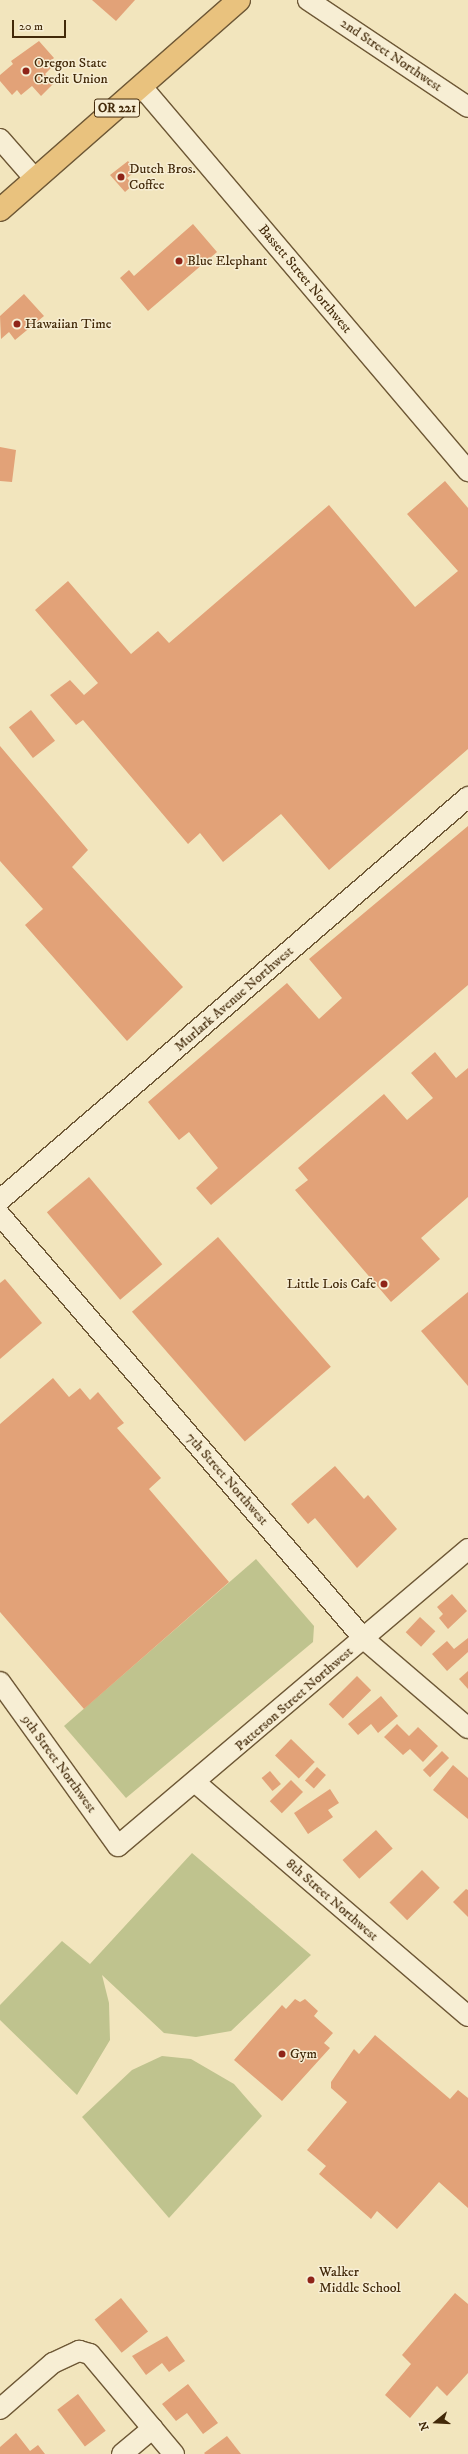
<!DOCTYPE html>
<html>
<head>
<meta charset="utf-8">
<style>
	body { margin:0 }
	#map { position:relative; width:468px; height:2454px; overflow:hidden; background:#f2e5bd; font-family:"IM FELL DW Pica",serif }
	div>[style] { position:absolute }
	.green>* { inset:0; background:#bfc38e }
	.building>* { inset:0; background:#e2a278; transform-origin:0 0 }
	.roads { filter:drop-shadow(1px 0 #6e5836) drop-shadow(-1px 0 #6e5836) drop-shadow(0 1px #6e5836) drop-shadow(0 -1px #6e5836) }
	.minor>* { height:20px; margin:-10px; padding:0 10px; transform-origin:10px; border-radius:10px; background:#f7eed4 }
	.primary>* { height:22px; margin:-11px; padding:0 11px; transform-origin:11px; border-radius:11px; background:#e9c27e }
	.dots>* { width:11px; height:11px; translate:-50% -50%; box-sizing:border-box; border:2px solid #f7eed4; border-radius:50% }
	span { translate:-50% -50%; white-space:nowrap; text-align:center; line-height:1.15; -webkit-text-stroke:3px #f7eed4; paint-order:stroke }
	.shield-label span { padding:1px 3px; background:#f7eed4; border:1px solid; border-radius:3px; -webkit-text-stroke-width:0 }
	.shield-label { font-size:13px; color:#422909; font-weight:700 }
	.street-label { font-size:14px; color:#422909 }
	.poi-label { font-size:14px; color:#422909 }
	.left { translate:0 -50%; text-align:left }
	.right { translate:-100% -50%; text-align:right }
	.north { position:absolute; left:416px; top:2402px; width:40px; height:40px; -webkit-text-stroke:3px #f7eed4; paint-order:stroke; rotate:252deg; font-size:11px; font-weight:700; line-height:16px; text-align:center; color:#422909 }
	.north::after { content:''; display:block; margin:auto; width:14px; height:18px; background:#422909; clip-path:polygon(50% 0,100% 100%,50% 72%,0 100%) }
	.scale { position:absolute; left:12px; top:20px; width:54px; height:18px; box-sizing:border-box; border:2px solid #422909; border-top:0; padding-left:5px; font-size:12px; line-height:14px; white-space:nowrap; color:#422909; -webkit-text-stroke:3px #f7eed4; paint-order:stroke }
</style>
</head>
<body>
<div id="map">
	<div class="green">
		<i style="clip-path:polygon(256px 1559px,314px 1626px,313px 1642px,126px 1798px,64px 1726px)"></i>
		<i style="clip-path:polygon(192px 1853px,311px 1955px,231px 2031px,196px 2037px,164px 2033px,102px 1975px,109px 2003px,110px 2040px,77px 2095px,0 2020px,0 2005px,62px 1941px,90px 1964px)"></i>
		<i style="clip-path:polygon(162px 2056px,191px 2059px,234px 2084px,262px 2116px,169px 2218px,82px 2117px,132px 2070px)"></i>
	</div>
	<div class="building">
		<i style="clip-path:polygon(92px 0,135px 0,116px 21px)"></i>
		<i style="clip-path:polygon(39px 41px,54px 58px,47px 64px,51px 68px,45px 74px,54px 83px,41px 96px,32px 86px,21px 95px,17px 90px,12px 95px,0 81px,0 75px,13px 64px,11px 61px)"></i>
		<i style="clip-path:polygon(128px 161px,136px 171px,127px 178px,133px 185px,125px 192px,110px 175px)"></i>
		<i style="clip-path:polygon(193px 224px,217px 252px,148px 311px,120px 278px,129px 270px,134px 276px)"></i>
		<i style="clip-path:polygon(24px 294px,44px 316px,15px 340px,9px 332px,1px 339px,0 316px)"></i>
		<i style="clip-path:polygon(0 447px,16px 450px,12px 482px,0 481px)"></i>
		<i style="clip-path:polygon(445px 481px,468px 508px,468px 749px,329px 870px,281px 814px,223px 862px,200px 833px,188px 844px,83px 720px,76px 725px,50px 695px,70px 680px,84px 695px,98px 683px,35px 610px,68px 581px,131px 654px,158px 631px,169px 643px,329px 505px,415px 607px,458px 571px,407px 514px)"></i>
		<i style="left:31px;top:710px;width:39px;height:28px;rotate:52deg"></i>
		<i style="clip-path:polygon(0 746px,88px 850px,72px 867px,183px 987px,127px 1041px,25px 925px,43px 909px,0 861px)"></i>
		<i style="clip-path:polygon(468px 826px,468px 985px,211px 1205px,196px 1188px,218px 1168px,189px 1132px,179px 1140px,148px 1102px,287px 983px,319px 1019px,342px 998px,309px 959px)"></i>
		<i style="clip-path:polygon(435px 1052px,456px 1078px,468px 1068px,468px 1197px,421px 1238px,440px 1259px,391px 1302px,295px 1190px,308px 1180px,298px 1168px,384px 1094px,407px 1120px,433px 1098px,411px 1073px)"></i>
		<i style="left:89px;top:1177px;width:114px;height:55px;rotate:50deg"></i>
		<i style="left:218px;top:1237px;width:172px;height:114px;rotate:49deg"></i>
		<i style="clip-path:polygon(5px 1279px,42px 1323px,0 1359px,0 1283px)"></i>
		<i style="clip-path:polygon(468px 1292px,468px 1386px,421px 1331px)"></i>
		<i style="clip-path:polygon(53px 1378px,69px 1397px,80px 1388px,90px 1400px,98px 1392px,124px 1423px,117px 1428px,161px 1478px,149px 1489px,229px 1582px,84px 1709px,0 1612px,0 1424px)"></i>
		<i style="clip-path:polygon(335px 1466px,364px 1499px,368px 1495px,397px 1529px,357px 1568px,315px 1518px,308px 1524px,291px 1504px)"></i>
		<i style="clip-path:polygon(452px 1594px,467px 1611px,448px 1629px,439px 1618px,443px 1614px,437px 1607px)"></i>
		<i style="left:420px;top:1617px;width:21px;height:21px;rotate:43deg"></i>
		<i style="clip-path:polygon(468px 1638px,468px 1652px,447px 1671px,432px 1654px,447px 1641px,454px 1649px)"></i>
		<i style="clip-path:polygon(468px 1671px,468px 1689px,459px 1679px)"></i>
		<i style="left:357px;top:1676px;width:20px;height:40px;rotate:45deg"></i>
		<i style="clip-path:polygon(381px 1696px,398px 1716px,378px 1733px,371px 1724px,358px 1735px,348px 1724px)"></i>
		<i style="clip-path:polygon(397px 1724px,409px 1736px,418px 1727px,438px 1746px,423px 1762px,410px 1749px,403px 1755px,384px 1737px)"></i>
		<i style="left:291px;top:1739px;width:33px;height:23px;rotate:44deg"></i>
		<i style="left:442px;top:1751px;width:10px;height:27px;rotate:45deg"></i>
		<i style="clip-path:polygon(453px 1765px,468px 1778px,468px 1819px,433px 1790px)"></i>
		<i style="left:317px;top:1767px;width:12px;height:18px;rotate:42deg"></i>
		<i style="left:270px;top:1771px;width:17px;height:11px;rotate:50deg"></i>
		<i style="left:291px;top:1780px;width:17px;height:30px;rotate:45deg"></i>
		<i style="clip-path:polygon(330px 1789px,339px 1803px,328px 1810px,333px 1817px,308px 1834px,294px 1813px)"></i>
		<i style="left:376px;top:1830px;width:25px;height:45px;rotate:48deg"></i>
		<i style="left:422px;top:1870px;width:25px;height:46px;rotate:45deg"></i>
		<i style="clip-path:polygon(466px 1889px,468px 1890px,468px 1917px,453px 1902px)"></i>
		<i style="clip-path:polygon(295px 1999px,300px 2002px,305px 1999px,318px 2011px,314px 2016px,333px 2033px,324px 2043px,330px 2048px,282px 2101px,234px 2060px,282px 2005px,286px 2009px)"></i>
		<i style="clip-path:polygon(375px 2035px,450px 2099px,458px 2090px,468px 2098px,468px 2208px,439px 2182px,397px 2229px,377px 2211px,371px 2219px,319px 2174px,326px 2166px,307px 2150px,347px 2102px,331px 2088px,331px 2082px,354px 2049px,359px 2054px)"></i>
		<i style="clip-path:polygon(455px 2293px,468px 2304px,468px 2373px,447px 2396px,437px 2386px,410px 2418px,385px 2395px,411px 2364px,402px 2355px)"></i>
		<i style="left:121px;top:2298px;width:43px;height:34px;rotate:51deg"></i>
		<i style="clip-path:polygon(167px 2336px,185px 2361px,169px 2372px,162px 2363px,146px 2375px,132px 2356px)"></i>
		<i style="clip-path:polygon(188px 2384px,218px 2423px,203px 2434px,187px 2413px,176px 2421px,162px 2404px)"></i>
		<i style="left:78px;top:2394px;width:46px;height:26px;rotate:53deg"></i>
		<i style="clip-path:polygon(16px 2433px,30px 2451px,38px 2445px,45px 2454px,0 2454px,0 2447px)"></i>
		<i style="clip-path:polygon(227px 2436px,241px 2454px,205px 2454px,204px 2453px)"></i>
	</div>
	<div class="roads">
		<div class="minor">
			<i style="left:308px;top:0;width:192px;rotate:33.8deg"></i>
			<i style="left:142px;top:87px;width:504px;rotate:49.67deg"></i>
			<i style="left:0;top:139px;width:53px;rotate:48.8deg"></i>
			<i style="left:0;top:1200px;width:618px;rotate:-40.73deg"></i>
			<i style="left:0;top:1215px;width:559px;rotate:49.35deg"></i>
			<i style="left:364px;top:1639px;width:137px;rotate:40.6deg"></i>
			<i style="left:0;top:1682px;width:202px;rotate:54.3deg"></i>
			<i style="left:118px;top:1846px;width:459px;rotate:-40.3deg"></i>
			<i style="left:196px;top:1783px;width:358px;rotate:40.6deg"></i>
			<i style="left:0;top:2409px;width:70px;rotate:-41deg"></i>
			<i style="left:53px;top:2363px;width:29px;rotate:-25deg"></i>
			<i style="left:79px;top:2351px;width:11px;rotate:15deg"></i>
			<i style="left:90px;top:2354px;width:131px;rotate:50deg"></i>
			<i style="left:122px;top:2454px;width:40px;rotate:-40deg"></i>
		</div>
		<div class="primary">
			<i style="left:0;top:210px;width:318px;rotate:-41.3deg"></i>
		</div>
	</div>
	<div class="dots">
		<i style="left:26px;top:71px;background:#8f2418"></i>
		<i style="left:121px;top:177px;background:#8f2418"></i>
		<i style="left:179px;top:261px;background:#8f2418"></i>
		<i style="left:17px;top:324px;background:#8f2418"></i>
		<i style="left:384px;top:1284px;background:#8f2418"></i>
		<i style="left:282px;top:2054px;background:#8f2418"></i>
		<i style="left:311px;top:2280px;background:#8f2418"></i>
	</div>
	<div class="shield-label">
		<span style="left:117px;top:108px">OR 221</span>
	</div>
	<div class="street-label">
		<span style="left:391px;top:55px;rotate:34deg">2nd Street Northwest</span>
		<span style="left:305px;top:279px;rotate:50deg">Bassett Street Northwest</span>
		<span style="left:234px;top:999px;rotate:-41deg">Murlark Avenue Northwest</span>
		<span style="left:227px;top:1479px;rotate:49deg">7th Street Northwest</span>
		<span style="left:294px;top:1699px;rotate:-41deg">Patterson Street Northwest</span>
		<span style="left:59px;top:1764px;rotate:54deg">9th Street Northwest</span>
		<span style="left:332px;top:1900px;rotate:41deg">8th Street Northwest</span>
	</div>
	<div class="poi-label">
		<span class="left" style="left:34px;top:71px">Oregon State<br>Credit Union</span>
		<span class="left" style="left:129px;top:177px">Dutch Bros.<br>Coffee</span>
		<span class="left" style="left:187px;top:261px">Blue Elephant</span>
		<span class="left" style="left:25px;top:324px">Hawaiian Time</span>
		<span class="right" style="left:376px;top:1284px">Little Lois Cafe</span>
		<span class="left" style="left:290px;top:2054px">Gym</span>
		<span class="left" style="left:319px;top:2280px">Walker<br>Middle School</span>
	</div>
	<div class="north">N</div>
	<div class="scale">20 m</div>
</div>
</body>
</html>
